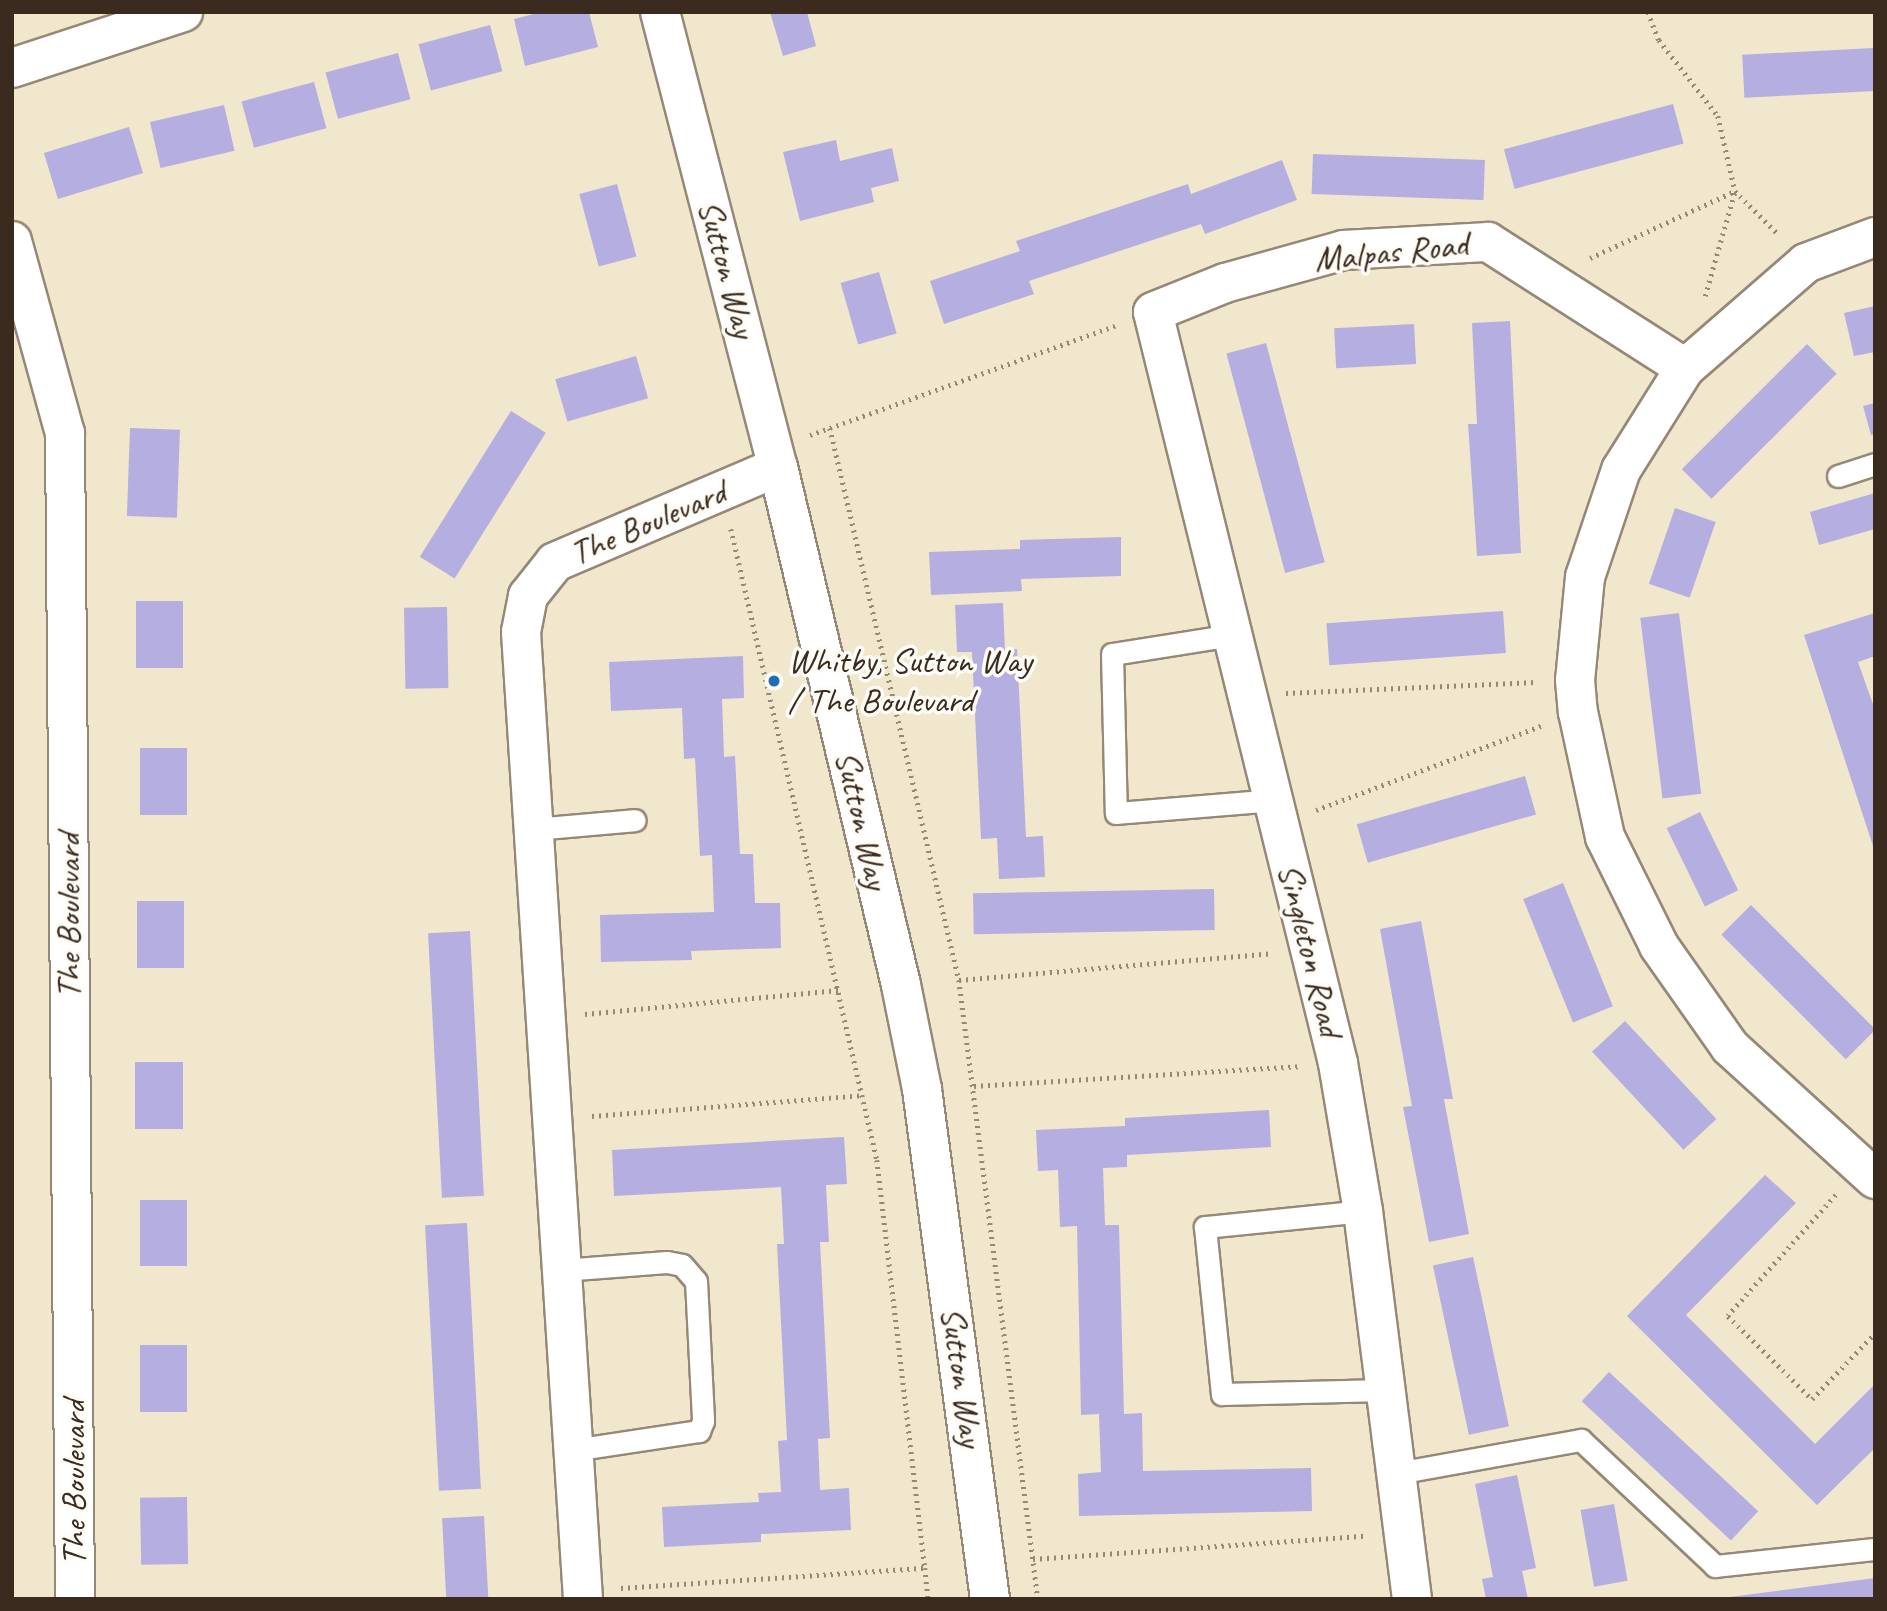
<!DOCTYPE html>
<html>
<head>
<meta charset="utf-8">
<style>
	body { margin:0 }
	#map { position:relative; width:1887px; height:1611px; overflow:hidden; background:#f1e7cd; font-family:Caveat,sans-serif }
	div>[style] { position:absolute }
	.building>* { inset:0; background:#b5aee0; transform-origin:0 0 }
	.path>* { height:4.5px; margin-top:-2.25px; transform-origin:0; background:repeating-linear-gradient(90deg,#968876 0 2px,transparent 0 7px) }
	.roads { filter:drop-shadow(2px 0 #968876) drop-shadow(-2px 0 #968876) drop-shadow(0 2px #968876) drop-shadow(0 -2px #968876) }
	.lane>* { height:21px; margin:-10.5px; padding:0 10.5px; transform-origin:10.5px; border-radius:10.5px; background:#fff }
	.street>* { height:38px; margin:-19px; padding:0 19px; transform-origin:19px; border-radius:19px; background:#fff }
	.secondary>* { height:38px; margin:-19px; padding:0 19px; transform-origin:19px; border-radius:19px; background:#fff }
	.dots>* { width:19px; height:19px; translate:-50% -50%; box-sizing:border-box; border:4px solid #fdfcf7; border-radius:50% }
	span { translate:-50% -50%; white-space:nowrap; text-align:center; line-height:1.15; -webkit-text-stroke:7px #fdfcf7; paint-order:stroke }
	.street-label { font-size:35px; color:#3b2a1e }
	.poi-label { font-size:35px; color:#3b2a1e }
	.left { translate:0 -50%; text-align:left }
	.frame { position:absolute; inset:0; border:14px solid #3b2a1e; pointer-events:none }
</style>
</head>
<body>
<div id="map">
	<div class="building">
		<i style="clip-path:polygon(542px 12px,589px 12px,598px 47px,525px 66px,514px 19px)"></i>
		<i style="clip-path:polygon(770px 12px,807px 12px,816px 46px,783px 56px)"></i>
		<i style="left:490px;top:25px;width:48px;height:74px;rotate:75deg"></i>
		<i style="left:1873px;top:48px;width:43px;height:131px;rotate:87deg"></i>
		<i style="left:398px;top:53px;width:48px;height:75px;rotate:75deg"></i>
		<i style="left:314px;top:82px;width:48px;height:75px;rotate:75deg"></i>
		<i style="left:1673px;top:104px;width:41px;height:175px;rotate:75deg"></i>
		<i style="left:224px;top:105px;width:47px;height:76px;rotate:77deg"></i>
		<i style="left:129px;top:127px;width:48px;height:89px;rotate:73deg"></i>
		<i style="clip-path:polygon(836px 140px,840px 161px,892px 148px,899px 181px,871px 188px,874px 202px,800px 221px,783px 152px)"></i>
		<i style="left:1313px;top:154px;width:172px;height:40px;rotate:2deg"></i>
		<i style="clip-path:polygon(1282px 160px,1297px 200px,1205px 234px,1201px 224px,1029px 281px,1034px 294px,944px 324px,930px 281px,1020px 251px,1016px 241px,1188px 184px,1191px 194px)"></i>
		<i style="left:617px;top:184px;width:75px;height:39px;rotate:75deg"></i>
		<i style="left:879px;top:272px;width:64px;height:40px;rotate:74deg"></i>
		<i style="clip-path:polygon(1875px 306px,1875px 352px,1854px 356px,1844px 313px)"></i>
		<i style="clip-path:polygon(1510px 321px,1521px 553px,1477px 556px,1468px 424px,1477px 424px,1472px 323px)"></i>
		<i style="left:1414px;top:324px;width:40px;height:80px;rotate:87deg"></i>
		<i style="left:1266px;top:343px;width:227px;height:41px;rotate:75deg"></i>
		<i style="left:1807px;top:344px;width:42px;height:177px;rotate:45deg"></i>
		<i style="left:636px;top:356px;width:44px;height:84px;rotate:74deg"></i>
		<i style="clip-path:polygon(1875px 403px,1875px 434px,1871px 435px,1863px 406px)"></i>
		<i style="left:511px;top:411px;width:41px;height:172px;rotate:32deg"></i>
		<i style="left:130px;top:428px;width:50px;height:88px;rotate:2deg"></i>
		<i style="clip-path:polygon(1875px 493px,1875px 529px,1819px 545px,1810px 512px)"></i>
		<i style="left:1675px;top:508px;width:43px;height:80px;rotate:19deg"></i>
		<i style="clip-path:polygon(1121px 537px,1121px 576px,1021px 579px,1022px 591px,931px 595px,929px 552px,1020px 549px,1020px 540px)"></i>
		<i style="left:136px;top:601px;width:47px;height:67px"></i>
		<i style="clip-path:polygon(1003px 603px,1005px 650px,1017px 649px,1026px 837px,1043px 836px,1045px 877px,999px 879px,997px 838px,981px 839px,972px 652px,957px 652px,955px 605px)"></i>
		<i style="left:447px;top:607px;width:81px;height:43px;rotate:89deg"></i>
		<i style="left:1503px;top:611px;width:42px;height:177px;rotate:86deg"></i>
		<i style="left:1679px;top:613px;width:182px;height:39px;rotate:83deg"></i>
		<i style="clip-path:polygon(1875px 613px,1875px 656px,1858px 662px,1875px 710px,1874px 849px,1804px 635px)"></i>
		<i style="clip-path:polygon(743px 656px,744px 698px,722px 699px,724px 757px,735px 756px,740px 854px,753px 854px,755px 903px,780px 903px,781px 948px,691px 951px,692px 960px,601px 962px,600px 915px,714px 912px,712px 855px,700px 856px,695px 758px,684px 759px,682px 708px,611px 711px,609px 662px)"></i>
		<i style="left:140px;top:748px;width:47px;height:67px"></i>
		<i style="left:1525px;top:776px;width:40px;height:175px;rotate:74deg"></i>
		<i style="left:1700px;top:812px;width:87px;height:37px;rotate:64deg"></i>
		<i style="left:1563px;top:883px;width:133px;height:43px;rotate:68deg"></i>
		<i style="left:1214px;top:889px;width:41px;height:241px;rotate:89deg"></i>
		<i style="left:184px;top:901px;width:67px;height:47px;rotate:90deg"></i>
		<i style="left:1751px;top:905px;width:176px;height:42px;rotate:45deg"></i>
		<i style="clip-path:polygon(1421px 921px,1453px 1099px,1444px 1099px,1469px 1234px,1429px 1242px,1403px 1107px,1412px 1106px,1380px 929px)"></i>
		<i style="left:470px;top:931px;width:265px;height:42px;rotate:87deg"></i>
		<i style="left:1625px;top:1021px;width:134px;height:45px;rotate:47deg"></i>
		<i style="left:183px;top:1062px;width:67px;height:48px;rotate:90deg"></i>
		<i style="clip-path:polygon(1269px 1110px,1271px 1147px,1127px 1155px,1127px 1167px,1103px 1168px,1105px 1225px,1119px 1225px,1124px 1414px,1142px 1413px,1143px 1471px,1311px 1468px,1312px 1511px,1079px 1516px,1078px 1474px,1101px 1472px,1099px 1414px,1081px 1415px,1077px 1226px,1060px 1227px,1058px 1170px,1038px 1171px,1036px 1130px,1125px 1126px,1125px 1118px)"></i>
		<i style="clip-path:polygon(844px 1137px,847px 1184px,826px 1185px,829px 1242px,820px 1242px,830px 1438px,818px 1439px,820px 1490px,849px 1488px,851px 1530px,761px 1534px,761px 1542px,664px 1547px,662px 1507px,759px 1502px,758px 1493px,781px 1492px,778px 1441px,787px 1440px,777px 1244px,784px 1244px,781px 1187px,614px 1196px,612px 1150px)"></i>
		<i style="clip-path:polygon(1765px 1175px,1796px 1203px,1686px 1315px,1815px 1444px,1875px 1384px,1875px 1448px,1817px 1505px,1627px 1316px)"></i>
		<i style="left:140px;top:1200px;width:47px;height:66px"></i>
		<i style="left:467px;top:1223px;width:266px;height:42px;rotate:87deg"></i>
		<i style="left:1473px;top:1257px;width:173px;height:41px;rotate:78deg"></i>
		<i style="left:140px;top:1345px;width:47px;height:67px"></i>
		<i style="left:1609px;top:1372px;width:204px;height:40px;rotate:43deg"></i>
		<i style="clip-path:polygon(1517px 1475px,1536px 1568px,1522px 1571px,1528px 1599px,1486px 1599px,1482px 1579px,1493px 1577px,1475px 1484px)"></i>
		<i style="left:187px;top:1497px;width:67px;height:47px;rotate:89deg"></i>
		<i style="left:1614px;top:1504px;width:78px;height:34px;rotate:80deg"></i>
		<i style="left:484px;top:1516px;width:83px;height:42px;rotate:87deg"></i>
		<i style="clip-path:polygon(1875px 1578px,1875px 1599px,1730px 1599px,1730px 1597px)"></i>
	</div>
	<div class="path">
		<i style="left:1648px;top:12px;width:30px;rotate:69deg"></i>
		<i style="left:1659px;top:40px;width:96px;rotate:52.2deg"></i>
		<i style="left:1718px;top:116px;width:77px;rotate:77.2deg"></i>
		<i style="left:1735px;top:191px;width:62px;rotate:45deg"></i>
		<i style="left:1590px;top:258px;width:160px;rotate:-24.8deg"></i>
		<i style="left:1705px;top:296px;width:109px;rotate:-74.1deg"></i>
		<i style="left:830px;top:428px;width:567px;rotate:76.85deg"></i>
		<i style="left:959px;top:980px;width:624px;rotate:82.73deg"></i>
		<i style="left:810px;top:435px;width:324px;rotate:-19.7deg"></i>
		<i style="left:731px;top:529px;width:648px;rotate:76.97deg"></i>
		<i style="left:877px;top:1160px;width:411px;rotate:83.3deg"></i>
		<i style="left:1286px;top:693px;width:250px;rotate:-2.5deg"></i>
		<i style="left:1316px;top:810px;width:240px;rotate:-20.5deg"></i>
		<i style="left:959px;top:980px;width:314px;rotate:-4.9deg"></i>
		<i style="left:585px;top:1014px;width:257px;rotate:-5.4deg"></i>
		<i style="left:974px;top:1086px;width:325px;rotate:-3.5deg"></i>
		<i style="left:592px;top:1116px;width:272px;rotate:-4.4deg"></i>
		<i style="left:1836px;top:1195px;width:162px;rotate:131.8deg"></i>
		<i style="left:1728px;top:1316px;width:118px;rotate:44.7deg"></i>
		<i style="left:1812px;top:1399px;width:91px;rotate:-46.3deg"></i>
		<i style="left:1033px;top:1559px;width:332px;rotate:-4deg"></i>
		<i style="left:621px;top:1588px;width:305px;rotate:-3.8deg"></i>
		<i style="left:925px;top:1568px;width:31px;rotate:84deg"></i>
	</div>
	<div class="roads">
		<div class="lane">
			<i style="left:1838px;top:476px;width:39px;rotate:-18deg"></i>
			<i style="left:1232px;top:635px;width:121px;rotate:171deg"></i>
			<i style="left:1112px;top:654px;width:159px;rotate:88.6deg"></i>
			<i style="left:1116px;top:813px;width:158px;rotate:-4.7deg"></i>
			<i style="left:533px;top:829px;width:102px;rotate:-5deg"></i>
			<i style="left:1363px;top:1211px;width:159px;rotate:174.2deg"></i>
			<i style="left:1205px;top:1227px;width:168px;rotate:84.2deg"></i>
			<i style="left:1222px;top:1394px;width:162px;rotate:-1.4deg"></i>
			<i style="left:562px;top:1270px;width:105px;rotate:-4.4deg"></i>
			<i style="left:667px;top:1262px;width:15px;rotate:11deg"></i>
			<i style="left:682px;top:1265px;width:21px;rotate:49deg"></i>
			<i style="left:696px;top:1281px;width:140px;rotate:87.1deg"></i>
			<i style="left:703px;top:1421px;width:11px;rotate:112deg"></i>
			<i style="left:699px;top:1431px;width:126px;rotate:171.4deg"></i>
			<i style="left:1397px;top:1473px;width:187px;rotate:-10.2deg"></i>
			<i style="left:1581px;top:1440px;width:184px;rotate:43.2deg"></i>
			<i style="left:1715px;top:1566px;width:161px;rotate:-6.1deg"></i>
		</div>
		<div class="street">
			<i style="left:12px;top:68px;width:180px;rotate:-18.1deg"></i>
			<i style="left:1875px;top:237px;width:74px;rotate:159.4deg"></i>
			<i style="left:1806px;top:263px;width:160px;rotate:139deg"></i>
			<i style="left:1685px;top:368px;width:120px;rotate:122.1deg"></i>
			<i style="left:1621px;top:470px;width:113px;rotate:108.6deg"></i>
			<i style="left:1585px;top:577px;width:103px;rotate:95.5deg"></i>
			<i style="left:1575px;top:680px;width:32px;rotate:85deg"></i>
			<i style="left:1578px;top:712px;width:128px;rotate:77.8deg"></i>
			<i style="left:1605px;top:837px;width:122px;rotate:63.6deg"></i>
			<i style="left:1659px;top:946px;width:123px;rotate:54.9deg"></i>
			<i style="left:1730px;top:1047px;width:196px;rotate:42.3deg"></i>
			<i style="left:12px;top:241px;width:199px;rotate:74.6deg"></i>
			<i style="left:65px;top:433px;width:1166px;rotate:89.51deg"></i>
			<i style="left:583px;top:1599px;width:969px;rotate:-93.67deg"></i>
			<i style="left:521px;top:632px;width:37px;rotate:-79deg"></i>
			<i style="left:528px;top:596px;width:43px;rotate:-51.5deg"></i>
			<i style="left:555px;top:562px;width:242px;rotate:-23.1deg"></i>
			<i style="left:1412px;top:1599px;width:391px;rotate:-97.2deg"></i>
			<i style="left:1363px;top:1211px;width:150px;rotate:-99.6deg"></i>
			<i style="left:1338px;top:1063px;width:773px;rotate:-103.84deg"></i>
			<i style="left:1153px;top:312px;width:78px;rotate:-21.9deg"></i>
			<i style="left:1225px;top:283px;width:123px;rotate:-15.5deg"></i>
			<i style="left:1344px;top:250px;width:144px;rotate:-3.2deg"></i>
			<i style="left:1488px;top:242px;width:234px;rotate:32.6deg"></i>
		</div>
		<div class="secondary">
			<i style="left:660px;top:12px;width:470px;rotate:75.5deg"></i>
			<i style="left:778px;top:467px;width:532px;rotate:76.64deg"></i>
			<i style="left:901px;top:985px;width:106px;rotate:78.6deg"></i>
			<i style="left:922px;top:1089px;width:515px;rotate:82.41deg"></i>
		</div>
	</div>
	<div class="dots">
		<i style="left:774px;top:681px;background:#1f6fb2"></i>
	</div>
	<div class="street-label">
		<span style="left:1391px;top:252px;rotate:-6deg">Malpas Road</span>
		<span style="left:727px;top:269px;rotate:75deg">Sutton Way</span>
		<span style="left:648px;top:523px;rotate:-23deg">The Boulevard</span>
		<span style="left:862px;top:820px;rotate:77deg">Sutton Way</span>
		<span style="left:69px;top:916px;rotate:-90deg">The Boulevard</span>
		<span style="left:1310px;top:950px;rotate:76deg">Singleton Road</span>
		<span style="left:962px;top:1377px;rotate:82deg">Sutton Way</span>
		<span style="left:74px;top:1483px;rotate:-90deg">The Boulevard</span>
	</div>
	<div class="poi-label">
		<span class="left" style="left:788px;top:681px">Whitby, Sutton Way<br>/ The Boulevard</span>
	</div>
	<div class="frame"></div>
</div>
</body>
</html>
